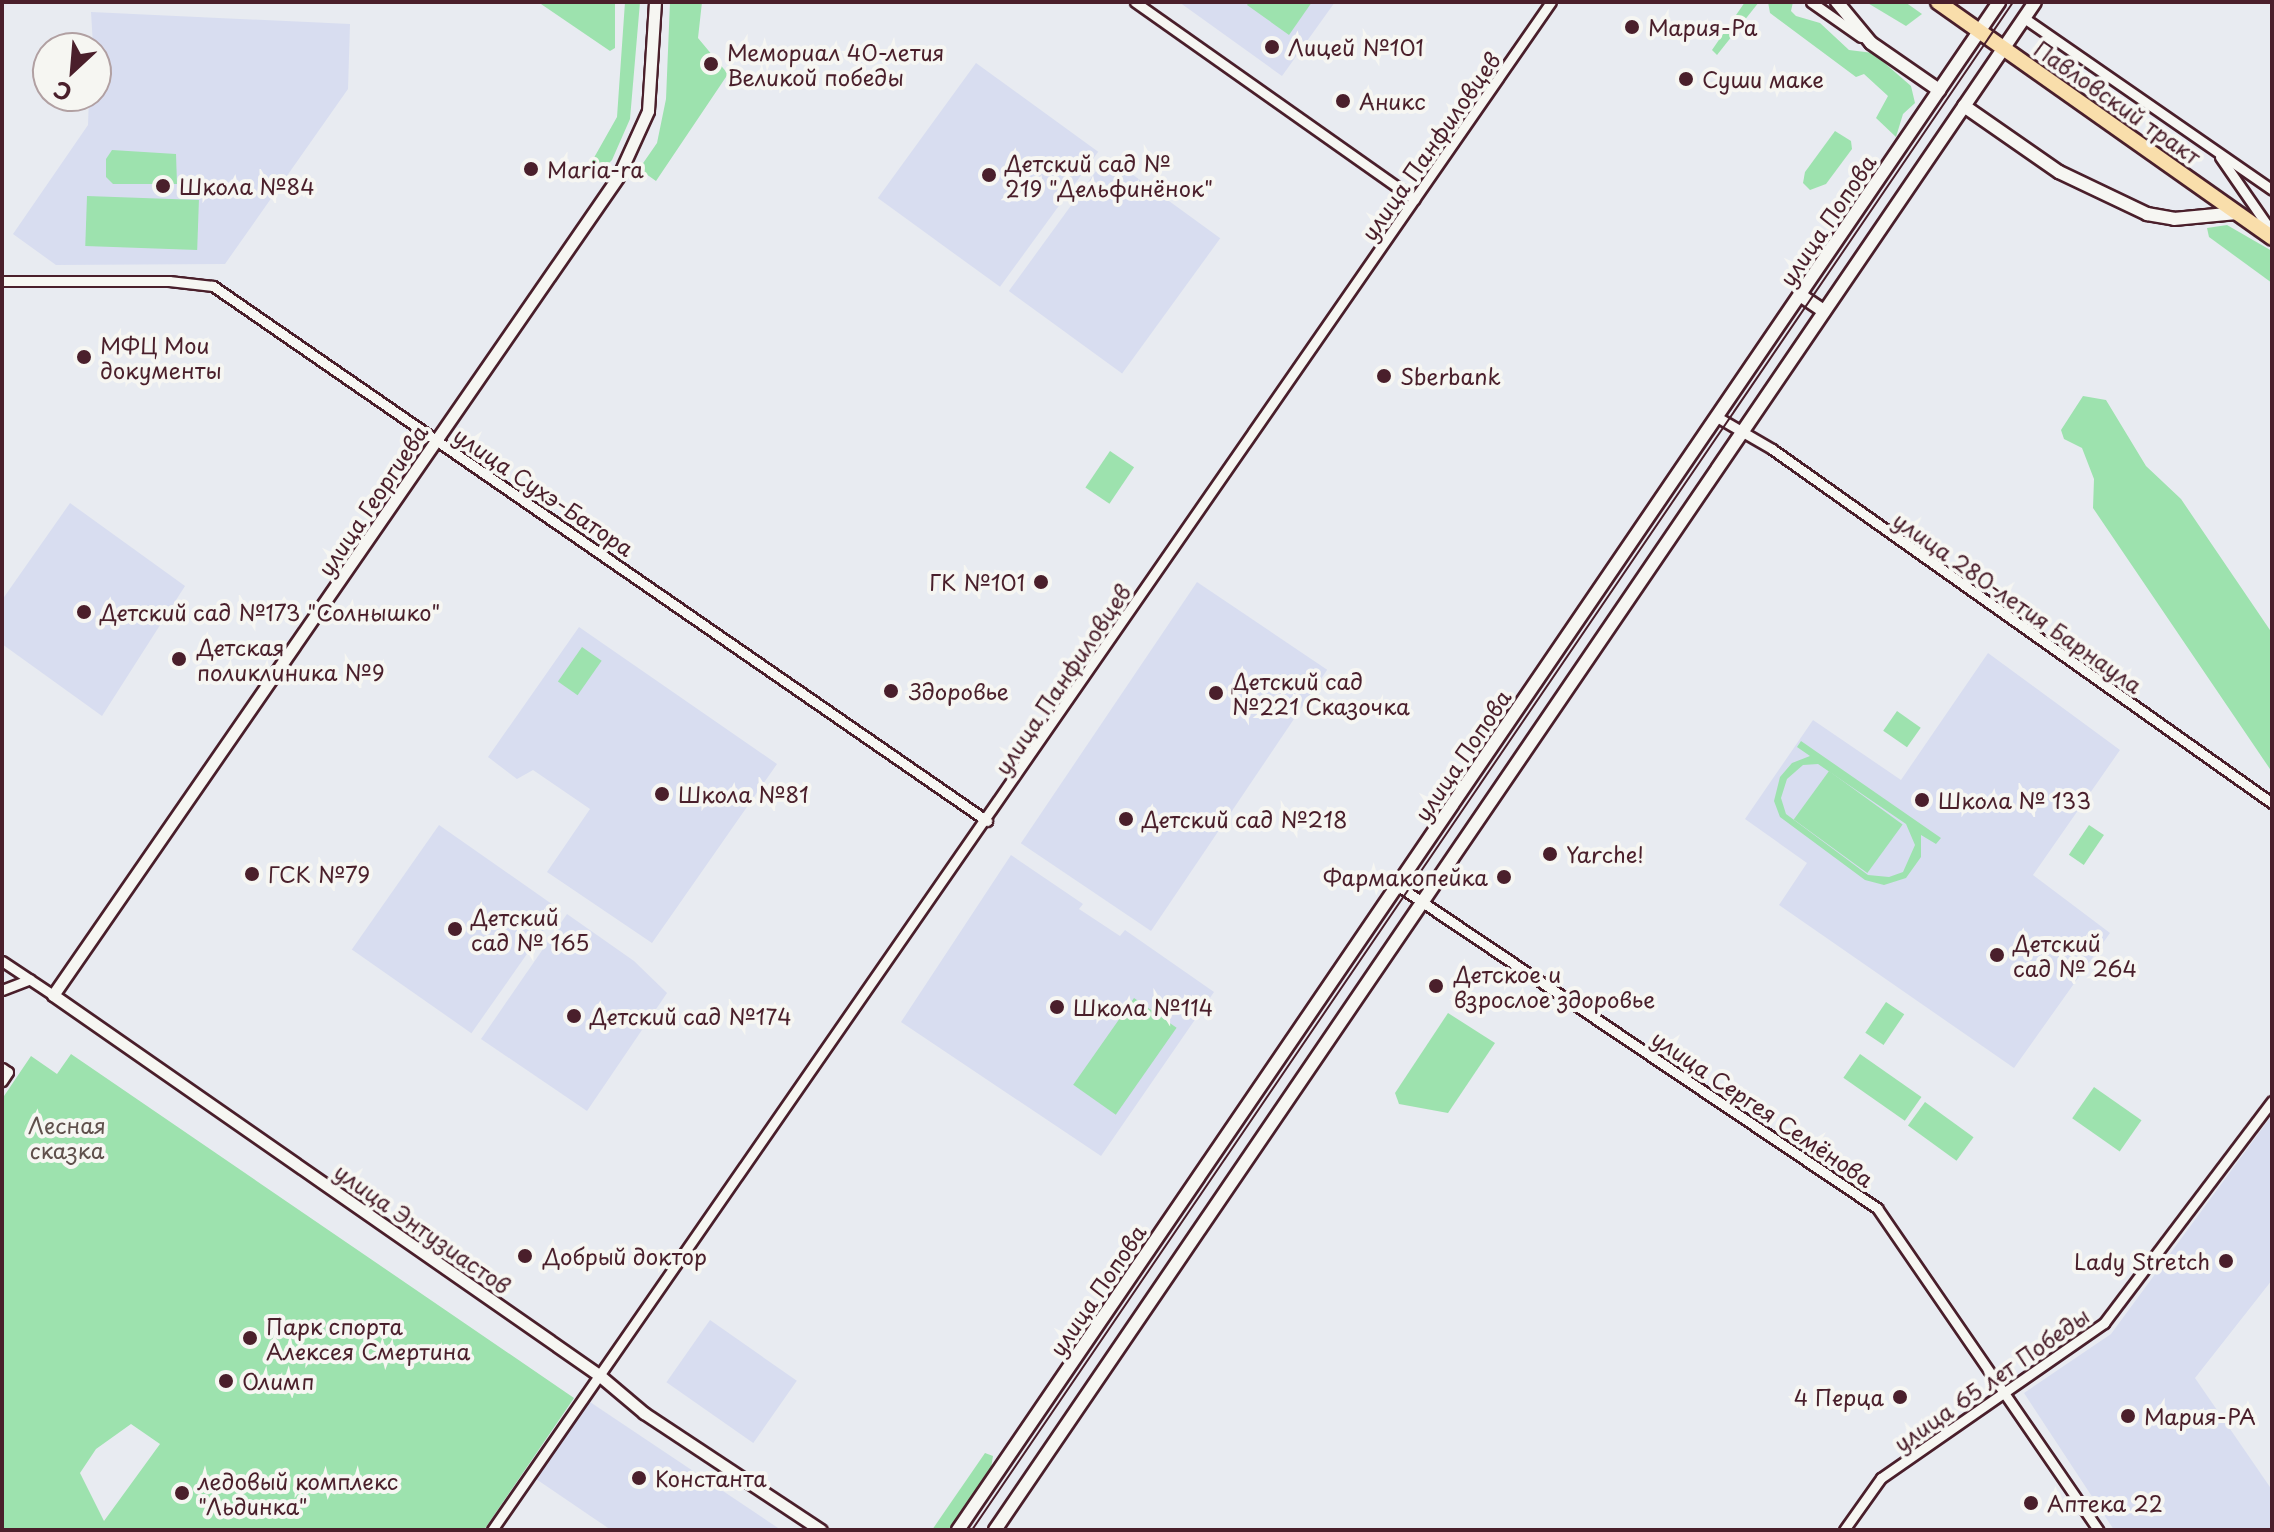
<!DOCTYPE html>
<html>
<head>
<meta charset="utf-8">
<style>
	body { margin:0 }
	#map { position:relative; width:2274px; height:1532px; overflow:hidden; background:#e8ebf1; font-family:"Playpen Sans",sans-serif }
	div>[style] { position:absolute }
	.built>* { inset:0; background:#d8ddf0; transform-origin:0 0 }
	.green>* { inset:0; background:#9de2ae; transform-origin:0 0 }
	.roads { filter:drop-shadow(2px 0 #4a1f2b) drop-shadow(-2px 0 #4a1f2b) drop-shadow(0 2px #4a1f2b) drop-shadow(0 -2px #4a1f2b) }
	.minor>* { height:9px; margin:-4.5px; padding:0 4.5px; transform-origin:4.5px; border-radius:4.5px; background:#f6f6f2 }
	.tertiary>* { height:11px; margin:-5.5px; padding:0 5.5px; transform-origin:5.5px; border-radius:5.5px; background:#f6f6f2 }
	.secondary>* { height:12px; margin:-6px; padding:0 6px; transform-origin:6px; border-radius:6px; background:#f6f6f2 }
	.primary>* { height:14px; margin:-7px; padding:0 7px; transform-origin:7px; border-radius:7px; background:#f9deab }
	.tram>* { height:2px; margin:-1px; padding:0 1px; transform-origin:1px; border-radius:1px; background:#4a1f2b }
	.dots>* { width:22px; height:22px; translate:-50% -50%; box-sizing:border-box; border:4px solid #f6f6f2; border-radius:50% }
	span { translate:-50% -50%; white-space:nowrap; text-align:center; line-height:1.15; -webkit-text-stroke:8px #f6f6f2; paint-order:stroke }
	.poi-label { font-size:22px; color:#4a1f2b }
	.left { translate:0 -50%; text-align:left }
	.right { translate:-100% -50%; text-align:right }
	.street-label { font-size:22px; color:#4a1f2b }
	.park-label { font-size:22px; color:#5f504c }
	.frame { position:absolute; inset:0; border:4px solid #4a1f2b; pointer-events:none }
	.north { position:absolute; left:32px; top:32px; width:80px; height:80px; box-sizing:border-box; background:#f6f6f2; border:2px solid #b1a0a2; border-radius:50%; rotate:206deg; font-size:22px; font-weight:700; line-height:32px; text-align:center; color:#4a1f2b }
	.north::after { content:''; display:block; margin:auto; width:28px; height:36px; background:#4a1f2b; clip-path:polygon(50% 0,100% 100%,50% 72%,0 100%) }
</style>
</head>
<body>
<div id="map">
	<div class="built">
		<i style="clip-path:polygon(1179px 2px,1335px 2px,1282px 76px)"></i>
		<i style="clip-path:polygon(91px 12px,350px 24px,348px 89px,225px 264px,56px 265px,13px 234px,88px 125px,89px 96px,96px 96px)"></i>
		<i style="left:976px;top:63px;width:151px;height:167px;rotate:36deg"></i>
		<i style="left:1107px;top:156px;width:140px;height:167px;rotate:36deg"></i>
		<i style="clip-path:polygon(70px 503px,185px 586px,102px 716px,2px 644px,2px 600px)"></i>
		<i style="left:1197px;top:582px;width:157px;height:315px;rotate:34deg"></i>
		<i style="clip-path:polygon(579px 627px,777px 764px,652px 943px,547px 872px,590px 809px,533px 770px,517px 779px,488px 757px)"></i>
		<i style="clip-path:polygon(1988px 653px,2120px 750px,2033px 875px,2110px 933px,2014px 1068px,1779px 905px,1807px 863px,1745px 819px,1813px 720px,1901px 780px)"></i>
		<i style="left:439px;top:825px;width:146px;height:152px;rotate:35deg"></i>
		<i style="clip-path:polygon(1011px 855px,1083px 904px,1079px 909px,1120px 936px,1125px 930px,1214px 992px,1101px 1156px,901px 1022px)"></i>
		<i style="clip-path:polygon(567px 914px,634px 961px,667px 993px,587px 1111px,481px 1039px)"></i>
		<i style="clip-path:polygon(2272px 1115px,2272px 1280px,2195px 1378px,2272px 1490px,2272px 1530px,2114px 1530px,2024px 1393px,2111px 1334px)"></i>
		<i style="left:710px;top:1320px;width:106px;height:76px;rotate:35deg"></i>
		<i style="clip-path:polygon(590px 1402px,781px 1530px,611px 1530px,536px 1479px)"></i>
	</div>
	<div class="green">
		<i style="clip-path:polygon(538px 2px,615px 2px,615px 48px,610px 51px)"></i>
		<i style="clip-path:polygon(625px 2px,640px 2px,630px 119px,612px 160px,597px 175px,591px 163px,617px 117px)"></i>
		<i style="clip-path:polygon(670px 2px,702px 2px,698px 38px,728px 74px,656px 181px,639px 169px,657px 143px,666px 99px)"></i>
		<i style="clip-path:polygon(1249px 2px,1312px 2px,1289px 35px,1247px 5px)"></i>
		<i style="clip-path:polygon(1745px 2px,1759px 2px,1717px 55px,1712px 50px)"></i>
		<i style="clip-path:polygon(1768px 2px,1793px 2px,1791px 11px,1796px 16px,1820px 23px,1849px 50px,1873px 53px,1911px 86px,1915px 103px,1903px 114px,1896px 137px,1876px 118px,1888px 96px,1864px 74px,1856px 77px,1770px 13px)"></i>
		<i style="clip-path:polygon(1866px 2px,1905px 2px,1922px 14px,1906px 26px)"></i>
		<i style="clip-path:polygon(1835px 131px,1851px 141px,1852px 149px,1826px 184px,1810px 190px,1803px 183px,1805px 172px)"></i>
		<i style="clip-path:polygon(112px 150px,176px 154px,177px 184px,113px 184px,106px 177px,106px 159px)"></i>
		<i style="left:87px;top:196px;width:112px;height:50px;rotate:2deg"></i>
		<i style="clip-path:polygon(2227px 225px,2272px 251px,2272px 283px,2209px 237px,2207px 228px)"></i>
		<i style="clip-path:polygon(2083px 396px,2106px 400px,2146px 466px,2181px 499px,2272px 633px,2272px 772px,2093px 508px,2094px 479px,2082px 448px,2064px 439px,2061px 430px)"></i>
		<i style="left:1110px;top:451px;width:29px;height:44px;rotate:34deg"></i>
		<i style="left:582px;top:647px;width:24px;height:42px;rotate:35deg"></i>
		<i style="left:1897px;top:711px;width:29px;height:24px;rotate:35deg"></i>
		<i style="clip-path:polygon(evenodd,1801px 741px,1941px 838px,1936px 844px,1921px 835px,1921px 857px,1906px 878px,1884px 885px,1865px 880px,1780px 817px,1774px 801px,1780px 777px,1792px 763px,1810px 756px,1797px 747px,1801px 741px,1818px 764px,1906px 824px,1915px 845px,1903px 872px,1889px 877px,1868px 875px,1786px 814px,1781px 798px,1787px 779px,1803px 765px,1818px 764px)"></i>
		<i style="left:1829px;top:771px;width:91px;height:60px;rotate:36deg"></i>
		<i style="left:2089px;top:825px;width:18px;height:36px;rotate:34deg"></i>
		<i style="left:1134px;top:998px;width:52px;height:106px;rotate:35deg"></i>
		<i style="left:1886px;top:1002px;width:22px;height:37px;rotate:34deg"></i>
		<i style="clip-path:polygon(1448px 1013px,1495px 1043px,1448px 1113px,1399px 1104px,1395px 1093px)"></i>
		<i style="clip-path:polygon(evenodd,71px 1054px,574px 1398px,484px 1530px,2px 1530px,2px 1099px,31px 1056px,57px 1074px,71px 1054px,131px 1424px,160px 1444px,104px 1521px,80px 1473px,96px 1449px,131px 1424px)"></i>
		<i style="left:1860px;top:1054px;width:75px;height:29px;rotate:35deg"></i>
		<i style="left:2094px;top:1087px;width:58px;height:38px;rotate:35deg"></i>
		<i style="left:1925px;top:1102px;width:60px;height:29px;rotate:36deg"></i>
		<i style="clip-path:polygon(985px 1453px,993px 1456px,991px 1468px,949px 1530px,932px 1530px)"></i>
	</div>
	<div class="roads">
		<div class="minor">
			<i style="left:1135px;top:2px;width:342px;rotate:35.2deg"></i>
			<i style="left:1811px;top:2px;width:61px;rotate:35deg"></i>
			<i style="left:2024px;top:18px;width:302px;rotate:34.7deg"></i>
			<i style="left:2220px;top:157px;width:91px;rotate:55.3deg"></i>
			<i style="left:2px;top:281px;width:167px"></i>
			<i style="left:169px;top:281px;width:44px;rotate:6.5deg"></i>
			<i style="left:213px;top:286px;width:941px;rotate:34.65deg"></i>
			<i style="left:1717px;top:417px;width:64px;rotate:30.2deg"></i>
			<i style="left:1772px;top:449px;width:613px;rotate:35.3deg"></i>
			<i style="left:1397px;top:885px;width:579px;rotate:33.94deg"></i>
			<i style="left:1877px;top:1208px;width:391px;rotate:55.5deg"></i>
			<i style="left:2px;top:961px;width:61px;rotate:33.7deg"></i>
			<i style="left:2px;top:990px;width:30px;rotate:-21deg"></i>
			<i style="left:2px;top:1068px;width:7px;rotate:34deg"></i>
			<i style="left:8px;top:1072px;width:11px;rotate:124deg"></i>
			<i style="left:492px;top:1530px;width:1859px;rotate:-55.28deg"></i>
			<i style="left:1844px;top:1530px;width:64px;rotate:-54.6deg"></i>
			<i style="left:1881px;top:1478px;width:272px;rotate:-34.8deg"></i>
			<i style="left:2104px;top:1323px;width:278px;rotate:-52.9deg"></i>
		</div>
		<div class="tertiary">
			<i style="left:655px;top:2px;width:109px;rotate:93.7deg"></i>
			<i style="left:648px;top:111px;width:72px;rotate:114.4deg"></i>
			<i style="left:618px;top:177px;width:994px;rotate:124.63deg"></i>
			<i style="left:53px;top:995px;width:665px;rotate:34.84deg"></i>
			<i style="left:599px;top:1375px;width:59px;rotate:40.2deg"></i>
			<i style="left:644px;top:1413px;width:212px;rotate:33.5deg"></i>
		</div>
		<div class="secondary">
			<i style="left:1837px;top:2px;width:53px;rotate:50.3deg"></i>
			<i style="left:1871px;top:43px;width:83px;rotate:34.7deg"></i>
			<i style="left:1964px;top:106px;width:116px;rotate:34.8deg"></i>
			<i style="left:2059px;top:172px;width:98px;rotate:25.5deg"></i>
			<i style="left:2147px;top:214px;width:27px;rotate:10deg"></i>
			<i style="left:2174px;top:219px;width:63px;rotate:-5.4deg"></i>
			<i style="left:1800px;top:295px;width:29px;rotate:34deg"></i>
			<i style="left:958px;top:1530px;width:1849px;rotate:-55.73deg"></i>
			<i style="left:995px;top:1530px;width:1848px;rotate:-55.76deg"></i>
		</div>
		<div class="primary">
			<i style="left:1938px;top:2px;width:409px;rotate:35.2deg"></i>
		</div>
	</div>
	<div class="tram">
		<i style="left:972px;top:1530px;width:1849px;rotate:-55.73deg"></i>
	</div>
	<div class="dots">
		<i style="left:1632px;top:27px;background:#4a1f2b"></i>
		<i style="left:1272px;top:47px;background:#4a1f2b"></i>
		<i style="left:711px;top:64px;background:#4a1f2b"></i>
		<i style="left:1686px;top:79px;background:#4a1f2b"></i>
		<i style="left:1343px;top:101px;background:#4a1f2b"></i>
		<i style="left:531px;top:169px;background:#4a1f2b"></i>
		<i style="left:989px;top:175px;background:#4a1f2b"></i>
		<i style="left:163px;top:186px;background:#4a1f2b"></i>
		<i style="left:84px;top:357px;background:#4a1f2b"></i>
		<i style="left:1384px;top:376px;background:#4a1f2b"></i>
		<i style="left:1041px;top:582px;background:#4a1f2b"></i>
		<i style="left:84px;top:612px;background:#4a1f2b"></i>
		<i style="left:179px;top:659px;background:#4a1f2b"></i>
		<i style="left:891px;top:691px;background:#4a1f2b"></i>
		<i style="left:1216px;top:693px;background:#4a1f2b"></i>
		<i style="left:662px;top:794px;background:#4a1f2b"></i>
		<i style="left:1922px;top:800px;background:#4a1f2b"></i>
		<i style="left:1126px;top:819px;background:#4a1f2b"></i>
		<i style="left:1550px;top:854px;background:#4a1f2b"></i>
		<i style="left:252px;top:874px;background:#4a1f2b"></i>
		<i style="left:1504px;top:877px;background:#4a1f2b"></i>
		<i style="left:455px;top:929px;background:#4a1f2b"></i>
		<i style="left:1997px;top:955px;background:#4a1f2b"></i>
		<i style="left:1436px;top:986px;background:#4a1f2b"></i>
		<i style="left:1057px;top:1007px;background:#4a1f2b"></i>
		<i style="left:574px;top:1016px;background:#4a1f2b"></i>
		<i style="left:525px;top:1256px;background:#4a1f2b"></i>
		<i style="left:2226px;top:1261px;background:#4a1f2b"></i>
		<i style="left:250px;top:1338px;background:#4a1f2b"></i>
		<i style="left:226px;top:1381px;background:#4a1f2b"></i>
		<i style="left:1900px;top:1397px;background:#4a1f2b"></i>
		<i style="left:2128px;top:1416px;background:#4a1f2b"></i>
		<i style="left:639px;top:1478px;background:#4a1f2b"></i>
		<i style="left:182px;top:1493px;background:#4a1f2b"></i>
		<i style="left:2031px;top:1503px;background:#4a1f2b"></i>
	</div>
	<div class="poi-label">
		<span class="left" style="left:1648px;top:27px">Мария-Ра</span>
		<span class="left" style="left:1288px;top:47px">Лицей №101</span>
		<span class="left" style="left:727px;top:64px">Мемориал 40-летия<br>Великой победы</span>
		<span class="left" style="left:1702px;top:79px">Суши маке</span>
		<span class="left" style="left:1359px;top:101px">Аникс</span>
		<span class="left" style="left:1005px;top:175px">Детский сад №<br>219 "Дельфинёнок"</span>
		<span class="left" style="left:547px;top:169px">Maria-ra</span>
		<span class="left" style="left:179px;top:186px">Школа №84</span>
		<span class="left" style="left:100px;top:357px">МФЦ Мои<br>документы</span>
		<span class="left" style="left:1400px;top:376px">Sberbank</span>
		<span class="right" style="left:1025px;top:582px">ГК №101</span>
		<span class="left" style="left:100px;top:612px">Детский сад №173 "Солнышко"</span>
		<span class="left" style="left:197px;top:659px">Детская<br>поликлиника №9</span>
		<span class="left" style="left:1232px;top:693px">Детский сад<br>№221 Сказочка</span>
		<span class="left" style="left:909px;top:691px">Здоровье</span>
		<span class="left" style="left:678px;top:794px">Школа №81</span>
		<span class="left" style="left:1938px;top:800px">Школа № 133</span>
		<span class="left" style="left:1142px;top:819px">Детский сад №218</span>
		<span class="left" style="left:1566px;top:854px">Yarche!</span>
		<span class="left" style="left:268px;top:874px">ГСК №79</span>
		<span class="right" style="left:1488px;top:877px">Фармакопейка</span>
		<span class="left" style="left:471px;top:929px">Детский<br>сад № 165</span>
		<span class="left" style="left:2013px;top:955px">Детский<br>сад № 264</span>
		<span class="left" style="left:1454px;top:986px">Детское и<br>взрослое здоровье</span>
		<span class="left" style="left:1073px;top:1007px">Школа №114</span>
		<span class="left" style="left:590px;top:1016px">Детский сад №174</span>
		<span class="left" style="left:543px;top:1256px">Добрый доктор</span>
		<span class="right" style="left:2210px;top:1261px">Lady Stretch</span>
		<span class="left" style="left:266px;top:1338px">Парк спорта<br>Алексея Смертина</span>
		<span class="left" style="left:242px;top:1381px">Олимп</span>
		<span class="right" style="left:1884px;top:1397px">4 Перца</span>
		<span class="left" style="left:2144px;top:1416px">Мария-РА</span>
		<span class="left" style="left:655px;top:1478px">Константа</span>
		<span class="left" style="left:198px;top:1493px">ледовый комплекс<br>"Льдинка"</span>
		<span class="left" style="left:2047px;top:1503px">Аптека 22</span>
	</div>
	<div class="street-label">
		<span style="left:2118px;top:102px;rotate:35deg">Павловский тракт</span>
		<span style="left:1430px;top:146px;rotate:-55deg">улица Панфиловцев</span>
		<span style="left:1827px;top:220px;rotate:-56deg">улица Попова</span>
		<span style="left:544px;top:491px;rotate:34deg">улица Сухэ-Батора</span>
		<span style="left:372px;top:500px;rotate:-56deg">улица Георгиева</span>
		<span style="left:2018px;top:602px;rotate:35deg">улица 280-летия Барнаула</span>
		<span style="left:1062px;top:679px;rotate:-56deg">улица Панфиловцев</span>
		<span style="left:1462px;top:755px;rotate:-56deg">улица Попова</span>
		<span style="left:1763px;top:1108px;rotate:34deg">улица Сергея Семёнова</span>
		<span style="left:423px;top:1228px;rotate:35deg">улица Энтузиастов</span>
		<span style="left:1097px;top:1290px;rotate:-56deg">улица Попова</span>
		<span style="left:1991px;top:1379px;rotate:-35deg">улица 65 лет Победы</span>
	</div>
	<div class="park-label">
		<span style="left:67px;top:1137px">Лесная<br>сказка</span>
	</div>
	<div class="frame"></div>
	<div class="north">С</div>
</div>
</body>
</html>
